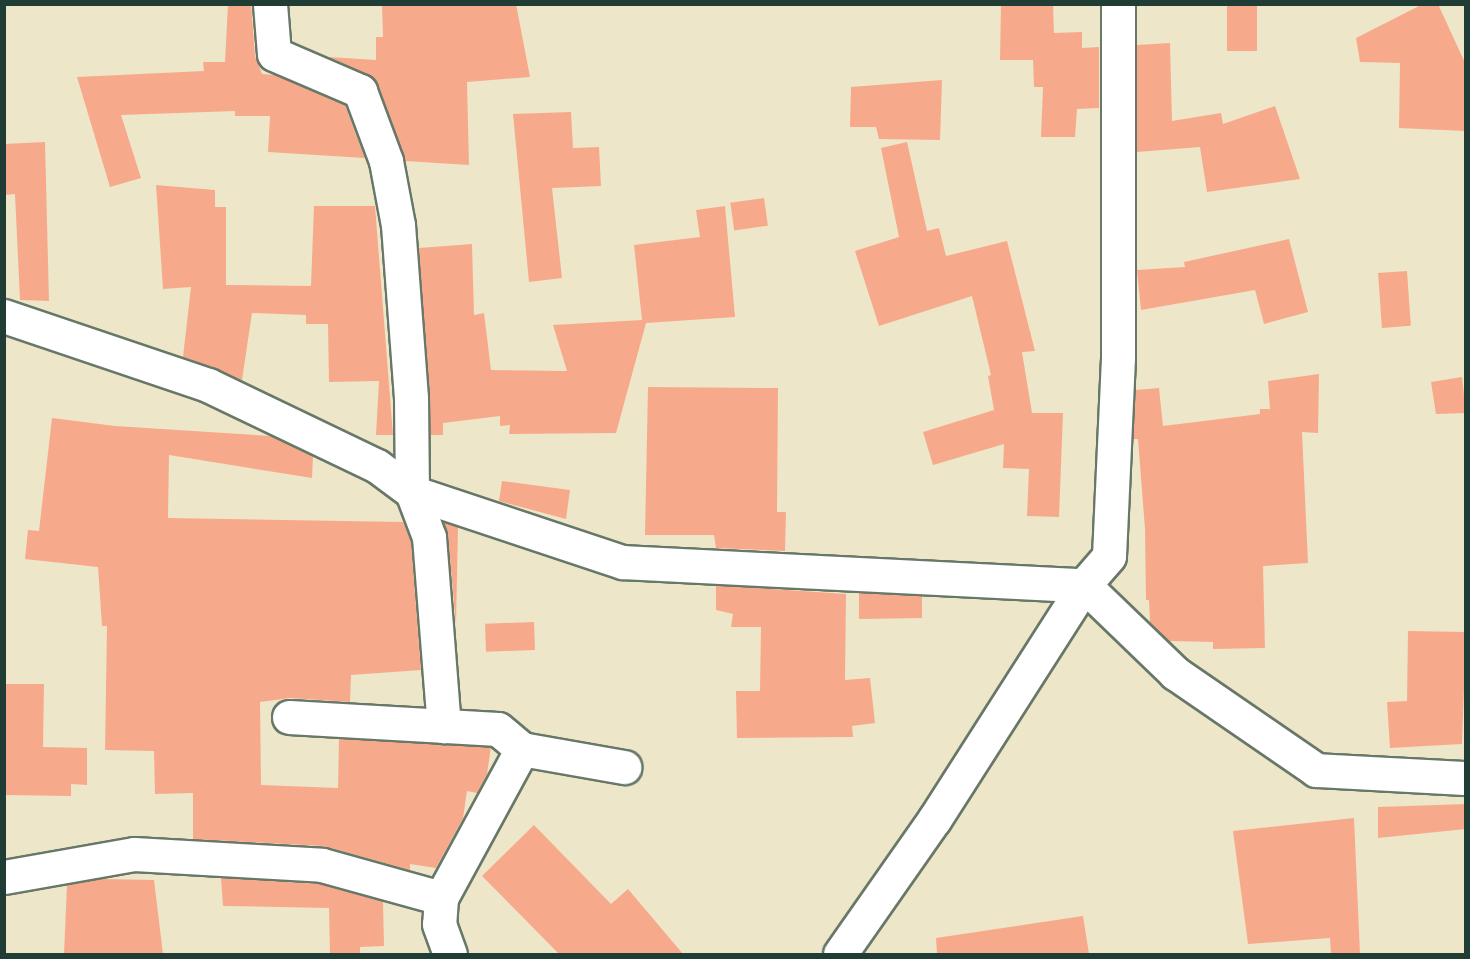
<!DOCTYPE html>
<html>
<head>
<meta charset="utf-8">
<style>
	body { margin:0 }
	#map { position:relative; width:1470px; height:959px; overflow:hidden; background:#eee6c9; font-family:Mali,sans-serif }
	div>[style] { position:absolute }
	.building>* { inset:0; background:#f7aa8b; transform-origin:0 0 }
	.roads { filter:drop-shadow(2px 0 #677868) drop-shadow(-2px 0 #677868) drop-shadow(0 2px #677868) drop-shadow(0 -2px #677868) }
	.minor>* { height:33px; margin:-16.5px; padding:0 16.5px; transform-origin:16.5px; border-radius:16.5px; background:#fff }
	span { translate:-50% -50%; white-space:nowrap; text-align:center; line-height:1.15; -webkit-text-stroke:5px #fbf7ec; paint-order:stroke }
	.frame { position:absolute; inset:0; border:6px solid #1f3d34; pointer-events:none }
</style>
</head>
<body>
<div id="map">
	<div class="building">
		<i style="clip-path:polygon(228px 4px,251px 4px,255px 56px,262px 74px,276px 75px,345px 105px,365px 158px,268px 152px,270px 116px,235px 116px,235px 111px,121px 115px,141px 178px,110px 187px,77px 77px,204px 71px,203px 62px,225px 62px)"></i>
		<i style="clip-path:polygon(382px 4px,516px 4px,530px 77px,467px 82px,469px 165px,405px 161px,374px 78px,329px 57px,376px 60px,376px 37px,383px 37px)"></i>
		<i style="clip-path:polygon(1001px 4px,1053px 4px,1054px 33px,1082px 32px,1082px 48px,1099px 47px,1099px 108px,1077px 109px,1075px 137px,1041px 137px,1043px 87px,1034px 87px,1033px 60px,1000px 60px)"></i>
		<i style="left:1227px;top:4px;width:30px;height:47px"></i>
		<i style="clip-path:polygon(1423px 4px,1438px 4px,1466px 65px,1465px 131px,1399px 128px,1400px 63px,1360px 62px,1356px 38px)"></i>
		<i style="clip-path:polygon(1170px 43px,1172px 121px,1221px 113px,1223px 124px,1275px 106px,1300px 179px,1207px 192px,1200px 147px,1137px 152px,1137px 45px)"></i>
		<i style="clip-path:polygon(942px 80px,940px 140px,879px 139px,876px 127px,850px 127px,851px 87px)"></i>
		<i style="clip-path:polygon(571px 112px,573px 148px,599px 147px,601px 186px,552px 188px,562px 278px,529px 282px,513px 114px)"></i>
		<i style="clip-path:polygon(45px 142px,49px 301px,20px 300px,15px 194px,4px 195px,4px 144px)"></i>
		<i style="clip-path:polygon(907px 142px,927px 231px,939px 228px,946px 256px,1007px 241px,1035px 351px,1022px 352px,1032px 413px,1063px 413px,1059px 517px,1027px 516px,1029px 469px,1003px 468px,1004px 444px,933px 465px,923px 432px,994px 410px,988px 376px,991px 375px,972px 296px,879px 326px,855px 251px,899px 237px,881px 148px)"></i>
		<i style="clip-path:polygon(156px 185px,215px 190px,215px 207px,226px 207px,226px 285px,311px 286px,314px 206px,375px 206px,393px 435px,376px 435px,379px 381px,329px 382px,328px 324px,306px 324px,306px 315px,252px 313px,242px 380px,183px 357px,191px 287px,163px 289px)"></i>
		<i style="left:764px;top:198px;width:28px;height:34px;rotate:82deg"></i>
		<i style="clip-path:polygon(725px 206px,735px 317px,646px 323px,616px 433px,509px 434px,510px 425px,500px 426px,500px 416px,443px 423px,443px 435px,430px 435px,419px 248px,472px 244px,474px 315px,484px 313px,491px 370px,567px 371px,553px 325px,642px 320px,634px 245px,700px 237px,696px 210px)"></i>
		<i style="clip-path:polygon(1289px 239px,1308px 312px,1264px 324px,1255px 290px,1141px 310px,1137px 270px,1185px 267px,1184px 262px)"></i>
		<i style="left:1407px;top:271px;width:55px;height:29px;rotate:86deg"></i>
		<i style="clip-path:polygon(1319px 374px,1318px 433px,1302px 432px,1308px 563px,1263px 566px,1265px 648px,1213px 649px,1213px 642px,1169px 641px,1150px 622px,1149px 600px,1146px 600px,1145px 529px,1138px 439px,1133px 439px,1135px 390px,1159px 388px,1163px 426px,1260px 414px,1260px 409px,1270px 409px,1268px 381px)"></i>
		<i style="clip-path:polygon(1462px 377px,1466px 413px,1436px 414px,1431px 382px)"></i>
		<i style="clip-path:polygon(648px 387px,778px 388px,777px 512px,786px 512px,785px 551px,716px 548px,714px 535px,645px 535px)"></i>
		<i style="clip-path:polygon(52px 418px,115px 426px,270px 436px,313px 456px,312px 478px,169px 455px,168px 518px,403px 522px,411px 541px,421px 670px,351px 675px,350px 702px,290px 698px,260px 702px,261px 785px,338px 788px,339px 739px,491px 747px,487px 774px,477px 793px,467px 791px,463px 818px,436px 868px,410px 864px,410px 870px,323px 846px,193px 839px,193px 793px,155px 794px,154px 751px,105px 750px,107px 626px,102px 626px,98px 567px,25px 559px,28px 530px,39px 531px)"></i>
		<i style="clip-path:polygon(502px 481px,570px 490px,566px 519px,499px 501px)"></i>
		<i style="clip-path:polygon(443px 522px,458px 527px,456px 625px,448px 536px)"></i>
		<i style="clip-path:polygon(716px 585px,846px 594px,845px 680px,870px 678px,875px 723px,852px 726px,853px 737px,737px 738px,736px 691px,760px 691px,761px 627px,731px 627px,733px 614px,716px 610px)"></i>
		<i style="clip-path:polygon(859px 593px,922px 596px,922px 618px,859px 619px)"></i>
		<i style="left:534px;top:622px;width:28px;height:49px;rotate:88deg"></i>
		<i style="clip-path:polygon(1408px 631px,1466px 632px,1462px 744px,1390px 748px,1387px 702px,1407px 701px)"></i>
		<i style="clip-path:polygon(4px 684px,44px 684px,43px 747px,87px 748px,87px 785px,71px 784px,71px 796px,4px 795px)"></i>
		<i style="clip-path:polygon(1466px 804px,1466px 829px,1378px 838px,1378px 807px)"></i>
		<i style="clip-path:polygon(1354px 818px,1360px 954px,1331px 954px,1330px 938px,1248px 944px,1233px 831px)"></i>
		<i style="clip-path:polygon(534px 825px,611px 904px,628px 889px,683px 954px,559px 954px,482px 876px)"></i>
		<i style="clip-path:polygon(221px 878px,319px 884px,383px 901px,384px 946px,360px 947px,360px 954px,330px 954px,329px 908px,223px 906px)"></i>
		<i style="clip-path:polygon(101px 879px,154px 880px,163px 954px,64px 954px,67px 885px)"></i>
		<i style="clip-path:polygon(1083px 916px,1089px 954px,937px 954px,936px 938px)"></i>
	</div>
	<div class="roads">
		<div class="minor">
			<i style="left:270px;top:4px;width:50px;rotate:85.4deg"></i>
			<i style="left:274px;top:54px;width:94px;rotate:23.3deg"></i>
			<i style="left:360px;top:91px;width:75px;rotate:69.6deg"></i>
			<i style="left:386px;top:161px;width:65px;rotate:79.4deg"></i>
			<i style="left:398px;top:225px;width:173px;rotate:85.7deg"></i>
			<i style="left:411px;top:398px;width:94px;rotate:89.4deg"></i>
			<i style="left:412px;top:492px;width:48px;rotate:69.3deg"></i>
			<i style="left:429px;top:537px;width:190px;rotate:85.5deg"></i>
			<i style="left:4px;top:316px;width:215px;rotate:18.7deg"></i>
			<i style="left:208px;top:385px;width:187px;rotate:25.6deg"></i>
			<i style="left:377px;top:466px;width:44px;rotate:36.6deg"></i>
			<i style="left:412px;top:492px;width:222px;rotate:18.4deg"></i>
			<i style="left:623px;top:562px;width:462px;rotate:2.9deg"></i>
			<i style="left:1084px;top:585px;width:127px;rotate:44deg"></i>
			<i style="left:1175px;top:673px;width:171px;rotate:34.5deg"></i>
			<i style="left:1316px;top:770px;width:150px;rotate:3.1deg"></i>
			<i style="left:289px;top:717px;width:209px;rotate:3.3deg"></i>
			<i style="left:498px;top:729px;width:31px;rotate:40deg"></i>
			<i style="left:4px;top:877px;width:132px;rotate:-10deg"></i>
			<i style="left:134px;top:854px;width:188px;rotate:3.3deg"></i>
			<i style="left:322px;top:865px;width:123px;rotate:15.5deg"></i>
			<i style="left:441px;top:898px;width:26px;rotate:94deg"></i>
			<i style="left:439px;top:924px;width:32px;rotate:70deg"></i>
			<i style="left:441px;top:898px;width:170px;rotate:-61.5deg"></i>
			<i style="left:522px;top:749px;width:104px;rotate:10deg"></i>
			<i style="left:840px;top:954px;width:164px;rotate:-55deg"></i>
			<i style="left:934px;top:820px;width:279px;rotate:-57.4deg"></i>
			<i style="left:1084px;top:585px;width:38px;rotate:-49deg"></i>
			<i style="left:1109px;top:556px;width:199px;rotate:-87.4deg"></i>
			<i style="left:1118px;top:357px;width:353px;rotate:-90deg"></i>
		</div>
	</div>
	<div class="frame"></div>
</div>
</body>
</html>
